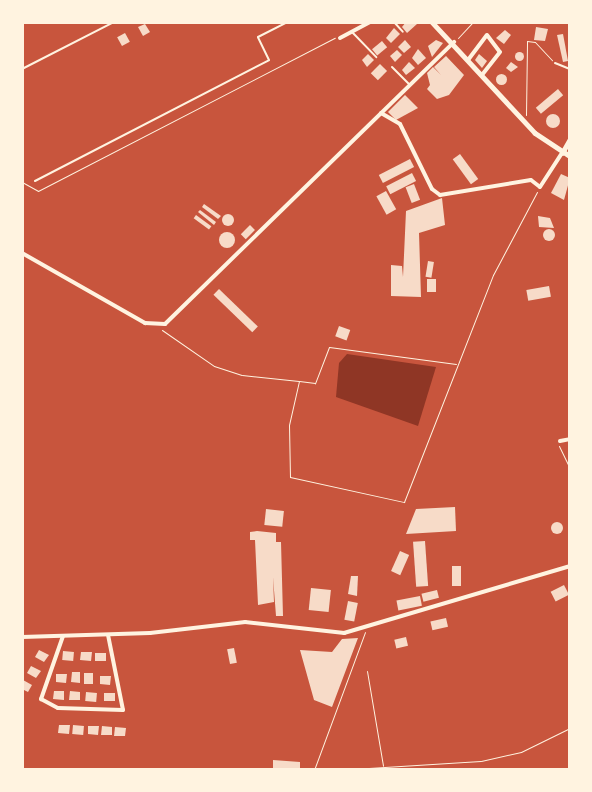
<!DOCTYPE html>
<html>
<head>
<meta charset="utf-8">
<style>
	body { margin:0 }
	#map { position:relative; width:592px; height:792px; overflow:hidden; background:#c8553d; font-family:"Alegreya Sans",sans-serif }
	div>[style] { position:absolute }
	.water>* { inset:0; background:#8f3625 }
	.building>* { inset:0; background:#f7dbc8; transform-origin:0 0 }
	.round { border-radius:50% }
	.path>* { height:1px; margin:-0.5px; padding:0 0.5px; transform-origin:0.5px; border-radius:0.5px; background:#fff3e0 }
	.service>* { height:2px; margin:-1px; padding:0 1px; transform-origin:1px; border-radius:1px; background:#fff3e0 }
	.minor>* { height:4px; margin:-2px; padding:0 2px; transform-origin:2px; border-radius:2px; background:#fff3e0 }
	.tertiary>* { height:4.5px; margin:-2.25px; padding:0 2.25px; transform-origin:2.25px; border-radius:2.25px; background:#fff3e0 }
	span { translate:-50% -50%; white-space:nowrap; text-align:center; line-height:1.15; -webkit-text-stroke:4px #fff3e0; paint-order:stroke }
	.frame { position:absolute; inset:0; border:24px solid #fff3e0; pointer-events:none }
</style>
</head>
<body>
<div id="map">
	<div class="water">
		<i style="clip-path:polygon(347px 354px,436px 367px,418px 426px,336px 397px,339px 363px)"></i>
	</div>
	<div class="building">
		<i style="clip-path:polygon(406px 22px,415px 22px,417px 24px,407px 33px,402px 27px)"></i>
		<i style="clip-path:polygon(145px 24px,150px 32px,143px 36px,138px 27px)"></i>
		<i style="clip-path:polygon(536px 27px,548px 29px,545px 41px,534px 40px)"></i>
		<i style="clip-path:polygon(394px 28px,400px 34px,391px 43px,386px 38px)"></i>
		<i style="clip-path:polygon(505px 30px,511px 35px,504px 44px,496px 38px)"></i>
		<i style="left:125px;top:33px;width:10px;height:9px;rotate:61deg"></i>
		<i style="clip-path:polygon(563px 34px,568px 61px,563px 62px,557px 35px)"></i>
		<i style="clip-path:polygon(405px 40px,411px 47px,404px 53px,398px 47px)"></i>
		<i style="clip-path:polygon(436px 40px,443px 43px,432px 57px,428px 46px)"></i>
		<i style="left:382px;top:41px;width:8px;height:13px;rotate:50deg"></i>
		<i style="clip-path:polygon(418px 49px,426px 58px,418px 65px,412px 58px)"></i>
		<i style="clip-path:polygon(397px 50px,402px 55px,395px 62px,390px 56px)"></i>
		<i class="round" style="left:514.5px;top:51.5px;width:9px;height:9px"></i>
		<i style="clip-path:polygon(368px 54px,374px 60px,367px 67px,362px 60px)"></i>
		<i style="clip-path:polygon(479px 54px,487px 61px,482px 68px,475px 60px)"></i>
		<i style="clip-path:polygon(446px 56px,464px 75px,449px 95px,437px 99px,427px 89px,430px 85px,427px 73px,433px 67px,441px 75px,434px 67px)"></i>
		<i style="clip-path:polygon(409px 62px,415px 68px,406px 75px,402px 70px)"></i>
		<i style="clip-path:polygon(511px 62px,518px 67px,511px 72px,506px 68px)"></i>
		<i style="left:380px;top:64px;width:10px;height:13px;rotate:45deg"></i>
		<i class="round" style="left:495.5px;top:73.5px;width:11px;height:11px"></i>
		<i style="left:558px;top:89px;width:8px;height:29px;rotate:50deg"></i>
		<i style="clip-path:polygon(405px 95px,418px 108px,396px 120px,388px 112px)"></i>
		<i class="round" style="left:546px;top:114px;width:14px;height:14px"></i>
		<i style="left:460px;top:154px;width:31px;height:9px;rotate:54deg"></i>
		<i style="left:410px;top:159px;width:9px;height:35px;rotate:63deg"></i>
		<i style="left:412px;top:173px;width:9px;height:29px;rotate:63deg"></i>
		<i style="clip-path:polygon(561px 174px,570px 178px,564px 200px,551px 193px)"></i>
		<i style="left:414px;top:184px;width:17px;height:9px;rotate:69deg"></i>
		<i style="left:386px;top:191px;width:21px;height:11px;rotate:61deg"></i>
		<i style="clip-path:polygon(442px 198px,445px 225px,419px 233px,421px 297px,391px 296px,391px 265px,402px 266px,403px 277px,406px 211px)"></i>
		<i style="clip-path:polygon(204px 204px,221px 216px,218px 219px,202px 207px)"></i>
		<i style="clip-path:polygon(200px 210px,216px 222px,214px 225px,198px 212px)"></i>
		<i class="round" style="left:222px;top:214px;width:12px;height:12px"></i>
		<i style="left:196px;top:215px;width:19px;height:4px;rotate:36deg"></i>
		<i style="clip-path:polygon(538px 216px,550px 218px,554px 228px,539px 227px)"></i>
		<i style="left:250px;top:225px;width:7px;height:13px;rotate:45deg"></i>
		<i class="round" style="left:543px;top:229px;width:12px;height:12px"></i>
		<i class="round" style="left:219px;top:232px;width:16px;height:16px"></i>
		<i style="left:428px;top:261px;width:6px;height:16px;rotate:9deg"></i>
		<i style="left:427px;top:279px;width:9px;height:13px"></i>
		<i style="left:549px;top:286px;width:11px;height:23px;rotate:80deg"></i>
		<i style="left:219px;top:289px;width:54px;height:8px;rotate:44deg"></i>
		<i style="left:339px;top:326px;width:12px;height:11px;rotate:20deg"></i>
		<i style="clip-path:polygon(455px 507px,456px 531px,406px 534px,416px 509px)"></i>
		<i style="left:266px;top:509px;width:18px;height:16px;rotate:6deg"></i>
		<i class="round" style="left:551px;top:522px;width:12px;height:12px"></i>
		<i style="clip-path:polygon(257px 531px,276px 533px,276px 542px,281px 542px,283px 616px,276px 616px,273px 577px,274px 602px,258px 605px,255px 540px,250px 540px,250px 532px)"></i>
		<i style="left:425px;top:541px;width:45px;height:12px;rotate:86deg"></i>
		<i style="left:400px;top:551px;width:10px;height:22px;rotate:24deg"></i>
		<i style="left:452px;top:566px;width:9px;height:20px"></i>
		<i style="clip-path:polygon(351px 576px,358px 576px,357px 596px,348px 594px)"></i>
		<i style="left:564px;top:585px;width:11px;height:15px;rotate:63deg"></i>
		<i style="left:311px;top:588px;width:20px;height:22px;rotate:6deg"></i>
		<i style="left:437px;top:590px;width:8px;height:16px;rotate:76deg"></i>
		<i style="left:420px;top:596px;width:10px;height:24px;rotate:79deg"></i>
		<i style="left:348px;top:601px;width:10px;height:19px;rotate:11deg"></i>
		<i style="left:446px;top:618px;width:9px;height:16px;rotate:77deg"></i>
		<i style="left:406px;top:637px;width:9px;height:12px;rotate:77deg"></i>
		<i style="clip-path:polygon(358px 638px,332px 707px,314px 700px,300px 650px,332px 652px,342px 639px)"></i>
		<i style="left:234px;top:648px;width:15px;height:7px;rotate:79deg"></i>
		<i style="clip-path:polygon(39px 650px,49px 655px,44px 662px,35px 657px)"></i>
		<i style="left:63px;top:651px;width:11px;height:9px;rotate:5deg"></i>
		<i style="clip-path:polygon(81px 652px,92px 652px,91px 661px,80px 660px)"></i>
		<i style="left:95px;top:653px;width:11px;height:8px"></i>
		<i style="clip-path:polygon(31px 666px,41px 671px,36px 678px,27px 673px)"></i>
		<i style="clip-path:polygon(72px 672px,80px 672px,80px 683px,71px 682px)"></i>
		<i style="left:84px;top:673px;width:9px;height:11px"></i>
		<i style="clip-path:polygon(56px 674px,67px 674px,66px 683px,56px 682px)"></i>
		<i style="clip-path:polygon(100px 676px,111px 676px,110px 685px,100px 684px)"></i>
		<i style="clip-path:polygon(23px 680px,32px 685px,28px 692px,22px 689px)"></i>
		<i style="clip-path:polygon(54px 691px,64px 691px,64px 700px,53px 699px)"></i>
		<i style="clip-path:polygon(70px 691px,80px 692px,80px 700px,69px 700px)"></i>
		<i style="left:86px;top:692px;width:11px;height:9px;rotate:5deg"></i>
		<i style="left:104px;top:693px;width:11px;height:8px"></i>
		<i style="clip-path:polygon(59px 725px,70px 725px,69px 734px,58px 733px)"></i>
		<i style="left:73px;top:725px;width:11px;height:9px;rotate:5deg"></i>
		<i style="clip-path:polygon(88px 726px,99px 726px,98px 735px,88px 734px)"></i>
		<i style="clip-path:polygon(102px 726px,112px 727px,112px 735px,101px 735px)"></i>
		<i style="clip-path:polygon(115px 727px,126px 728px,125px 736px,114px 736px)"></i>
		<i style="clip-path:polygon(273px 760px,300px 762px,300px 770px,273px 770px)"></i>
	</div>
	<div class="path">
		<i style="left:458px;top:38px;width:22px;rotate:-47deg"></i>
		<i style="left:526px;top:115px;width:74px;rotate:-89.2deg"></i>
		<i style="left:527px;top:41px;width:8px;rotate:7deg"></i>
		<i style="left:535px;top:42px;width:25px;rotate:47deg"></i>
		<i style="left:22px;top:182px;width:18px;rotate:29deg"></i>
		<i style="left:38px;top:191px;width:334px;rotate:-27.3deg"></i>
		<i style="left:162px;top:330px;width:63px;rotate:34.7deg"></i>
		<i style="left:214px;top:366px;width:29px;rotate:18deg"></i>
		<i style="left:242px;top:375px;width:57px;rotate:6deg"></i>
		<i style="left:456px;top:364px;width:128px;rotate:-172.4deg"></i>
		<i style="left:329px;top:347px;width:39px;rotate:111deg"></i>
		<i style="left:315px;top:383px;width:16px;rotate:-173deg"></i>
		<i style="left:299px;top:381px;width:45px;rotate:102.8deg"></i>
		<i style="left:289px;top:425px;width:52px;rotate:88.9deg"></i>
		<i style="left:290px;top:477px;width:117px;rotate:12.4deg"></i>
		<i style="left:404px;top:502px;width:244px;rotate:-68.6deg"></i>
		<i style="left:493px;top:275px;width:94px;rotate:-62.1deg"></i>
		<i style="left:559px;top:446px;width:25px;rotate:64deg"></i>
		<i style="left:367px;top:671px;width:96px;rotate:80.4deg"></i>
		<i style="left:314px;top:770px;width:147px;rotate:-69.7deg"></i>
		<i style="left:337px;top:770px;width:144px;rotate:-3.6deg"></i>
		<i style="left:481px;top:761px;width:41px;rotate:-12.7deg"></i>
		<i style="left:521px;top:752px;width:55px;rotate:-26.1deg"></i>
	</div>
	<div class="service">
		<i style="left:394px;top:22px;width:13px;rotate:48deg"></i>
		<i style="left:352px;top:32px;width:35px;rotate:46deg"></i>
		<i style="left:555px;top:63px;width:16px;rotate:22deg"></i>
		<i style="left:392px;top:67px;width:25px;rotate:45deg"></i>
		<i style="left:22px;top:69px;width:103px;rotate:-27.1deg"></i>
		<i style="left:35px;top:181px;width:263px;rotate:-27.3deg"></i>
		<i style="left:269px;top:60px;width:25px;rotate:-116deg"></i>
		<i style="left:258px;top:37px;width:34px;rotate:-27deg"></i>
	</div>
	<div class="minor">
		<i style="left:340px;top:38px;width:34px;rotate:-28deg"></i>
		<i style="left:468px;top:60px;width:31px;rotate:-53deg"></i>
		<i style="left:487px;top:35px;width:21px;rotate:53deg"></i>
		<i style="left:500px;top:52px;width:29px;rotate:128deg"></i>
		<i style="left:381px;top:113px;width:22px;rotate:30deg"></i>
		<i style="left:400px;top:124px;width:72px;rotate:63.8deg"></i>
		<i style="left:432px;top:189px;width:10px;rotate:37deg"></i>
		<i style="left:440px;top:195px;width:92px;rotate:-9.4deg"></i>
		<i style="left:531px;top:180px;width:11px;rotate:38deg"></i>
		<i style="left:540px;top:187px;width:40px;rotate:-57.1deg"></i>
		<i style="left:22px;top:253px;width:142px;rotate:29.6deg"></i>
		<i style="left:145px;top:323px;width:20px;rotate:3deg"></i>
		<i style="left:165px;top:324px;width:404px;rotate:-44.3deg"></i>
		<i style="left:560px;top:441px;width:10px;rotate:-11deg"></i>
		<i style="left:63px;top:636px;width:67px;rotate:109.2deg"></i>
		<i style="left:41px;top:699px;width:19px;rotate:28deg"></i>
		<i style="left:58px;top:708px;width:65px;rotate:1.8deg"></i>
		<i style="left:123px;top:710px;width:76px;rotate:-101.3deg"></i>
		<i style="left:22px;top:637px;width:128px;rotate:-1.8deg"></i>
		<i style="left:150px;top:633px;width:96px;rotate:-6.6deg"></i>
		<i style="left:245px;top:622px;width:100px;rotate:6.3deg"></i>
		<i style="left:344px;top:633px;width:236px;rotate:-16.5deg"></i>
	</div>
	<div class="tertiary">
		<i style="left:432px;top:22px;width:151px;rotate:47.1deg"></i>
		<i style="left:535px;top:133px;width:42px;rotate:33.3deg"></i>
		<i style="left:562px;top:153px;width:16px;rotate:-60deg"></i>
	</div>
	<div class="frame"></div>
</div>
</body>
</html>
